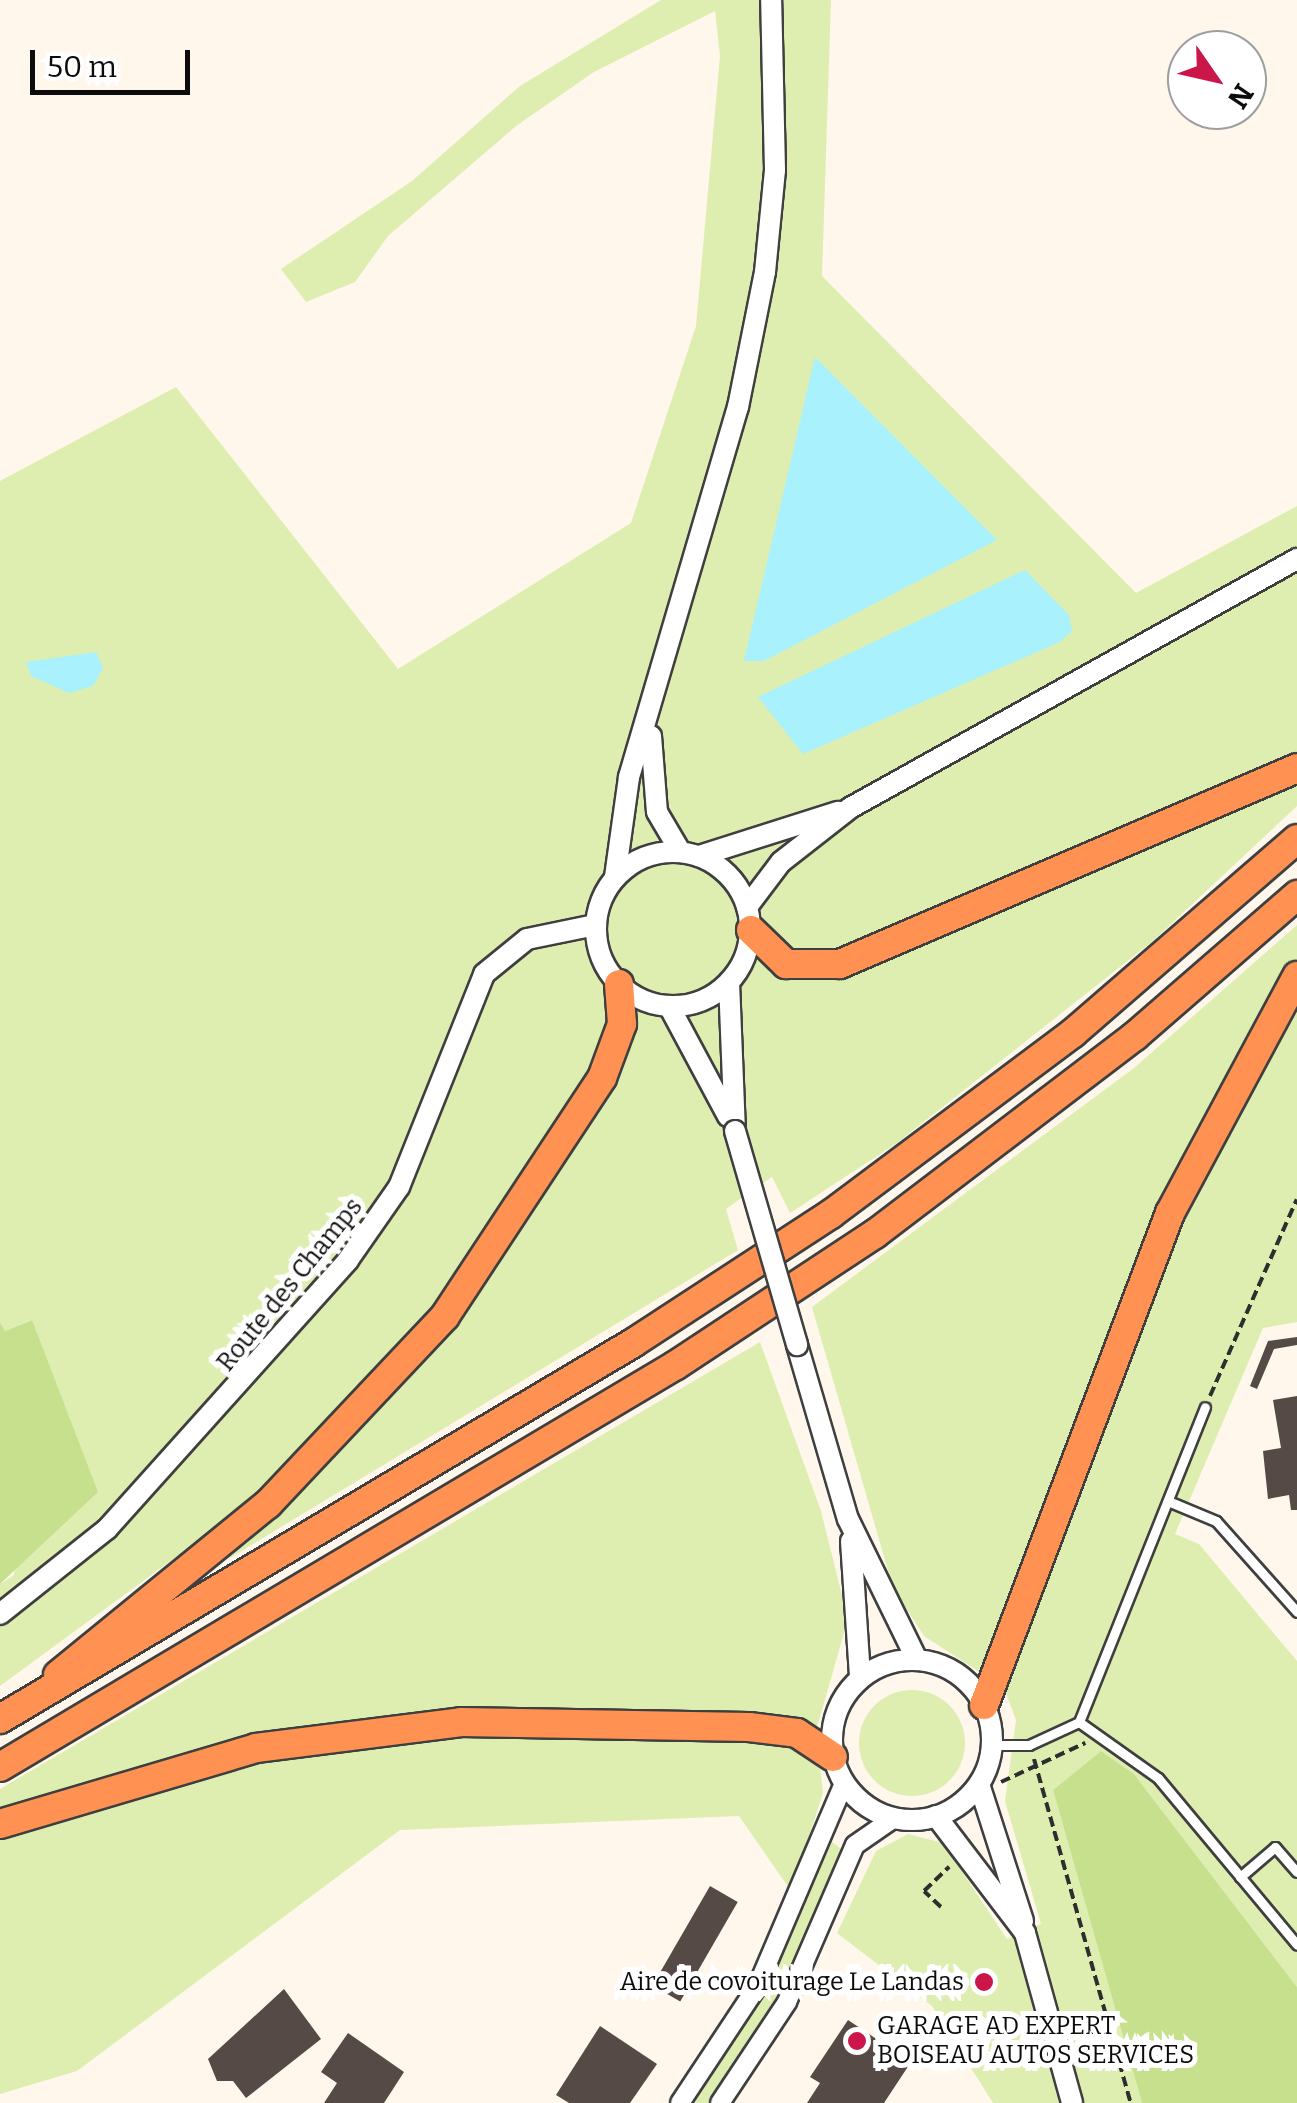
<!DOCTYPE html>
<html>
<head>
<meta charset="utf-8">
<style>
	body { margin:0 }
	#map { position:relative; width:1297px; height:2103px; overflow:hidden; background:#fff7eb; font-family:Bitter,serif }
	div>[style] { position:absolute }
	.green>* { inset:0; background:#deeeb0 }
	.round { border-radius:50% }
	.forest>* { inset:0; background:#c6e08e }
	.water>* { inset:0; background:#a9f1fd }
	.building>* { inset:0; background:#564a47; transform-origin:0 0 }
	.path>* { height:4px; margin-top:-2px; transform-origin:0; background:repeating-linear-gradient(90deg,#2e2e2e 0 10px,transparent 0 15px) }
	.roads { filter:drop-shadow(2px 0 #3f3f3f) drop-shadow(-2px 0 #3f3f3f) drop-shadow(0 2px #3f3f3f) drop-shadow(0 -2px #3f3f3f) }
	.service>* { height:9px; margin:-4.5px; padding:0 4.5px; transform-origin:4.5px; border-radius:4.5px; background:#fff }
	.minor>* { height:18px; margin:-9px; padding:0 9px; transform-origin:9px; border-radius:9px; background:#fff }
	.tertiary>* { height:20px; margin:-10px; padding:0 10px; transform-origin:10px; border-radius:10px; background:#fff }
	.tertiary>.ring { margin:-10px; padding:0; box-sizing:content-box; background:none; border:20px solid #fff; border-radius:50% }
	.trunk>* { height:28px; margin:-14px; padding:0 14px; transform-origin:14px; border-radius:14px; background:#ff9252 }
	.bridges { filter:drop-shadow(2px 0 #3f3f3f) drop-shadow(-2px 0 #3f3f3f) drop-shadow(0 2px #3f3f3f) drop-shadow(0 -2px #3f3f3f) }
	.tertiary-bridge>* { height:20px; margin:-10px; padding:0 10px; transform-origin:10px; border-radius:10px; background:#fff }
	.dots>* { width:28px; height:28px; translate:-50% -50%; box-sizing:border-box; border:5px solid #fff; border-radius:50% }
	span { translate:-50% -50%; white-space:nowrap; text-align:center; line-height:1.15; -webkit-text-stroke:10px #fff; paint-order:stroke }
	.street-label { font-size:25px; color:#0c0c0c }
	.poi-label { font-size:25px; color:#0c0c0c }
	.right { translate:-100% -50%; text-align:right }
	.left { translate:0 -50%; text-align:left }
	.north { position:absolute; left:1167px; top:30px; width:100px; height:100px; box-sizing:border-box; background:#fff; border:2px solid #9e9e9e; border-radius:50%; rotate:124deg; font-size:28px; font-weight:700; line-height:40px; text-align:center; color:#0c0c0c }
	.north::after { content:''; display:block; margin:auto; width:35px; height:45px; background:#ca1648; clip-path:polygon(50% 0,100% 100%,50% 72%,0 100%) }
	.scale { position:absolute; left:30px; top:50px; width:160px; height:45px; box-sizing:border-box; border:5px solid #0c0c0c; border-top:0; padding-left:12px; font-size:30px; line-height:35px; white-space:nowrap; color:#0c0c0c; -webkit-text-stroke:8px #fff; paint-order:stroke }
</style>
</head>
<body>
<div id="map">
	<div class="green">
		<i style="clip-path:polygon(661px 0,831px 0,822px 276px,1136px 593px,1297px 506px,1297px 806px,1154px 940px,897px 1143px,790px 1213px,772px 1177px,726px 1209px,738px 1250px,230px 1558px,210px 1532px,0 1686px,0 1584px,14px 1575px,31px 1320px,5px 1331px,0 1322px,0 481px,176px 387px,398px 669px,631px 523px,696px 326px,720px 56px,715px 11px,594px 72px,516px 126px,388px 236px,355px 282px,306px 302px,281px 269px,412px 181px,520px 86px)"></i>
		<i style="clip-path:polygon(1297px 925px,1297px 1322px,1263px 1328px,1175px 1534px,1199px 1544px,1297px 1661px,1297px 1987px,1134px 1774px,1101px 1751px,1053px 1790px,1142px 2103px,993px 2103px,932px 2006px,837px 1933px,876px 1851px,908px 1834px,943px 1843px,1007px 1939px,1041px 1924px,1005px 1801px,1016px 1720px,1004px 1688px,924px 1636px,893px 1588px,812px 1307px,1134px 1068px)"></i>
		<i style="clip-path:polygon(760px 1342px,821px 1511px,848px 1619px,816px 1731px,823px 1793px,791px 1891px,739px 1816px,400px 1830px,77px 2071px,0 2094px,0 1789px)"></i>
		<i class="round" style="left:859px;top:1690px;width:106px;height:106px"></i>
		<i style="clip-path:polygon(832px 1842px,844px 1851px,786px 1994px,714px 2103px,690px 2103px,767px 1986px)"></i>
	</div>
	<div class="forest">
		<i style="clip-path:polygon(32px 1320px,98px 1492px,0 1584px,0 1322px,5px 1331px)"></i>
		<i style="clip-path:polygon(1101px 1751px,1134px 1774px,1297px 1987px,1297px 2103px,1142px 2103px,1053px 1790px)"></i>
	</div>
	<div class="water">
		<i style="clip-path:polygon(815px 357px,997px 540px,764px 661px,744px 661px)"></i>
		<i style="clip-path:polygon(1025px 570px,1069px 615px,1072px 631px,1060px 642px,803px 754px,758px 697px)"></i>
		<i style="clip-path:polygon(96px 652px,103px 668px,93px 686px,69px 693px,31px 676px,26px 662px)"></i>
	</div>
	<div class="building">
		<i style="clip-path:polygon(1297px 1337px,1297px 1345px,1274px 1349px,1257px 1389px,1250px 1386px,1268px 1341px)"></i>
		<i style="clip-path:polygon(1297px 1396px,1297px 1510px,1291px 1510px,1289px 1495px,1268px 1499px,1263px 1451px,1281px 1448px,1273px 1400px)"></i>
		<i style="left:710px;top:1886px;width:32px;height:115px;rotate:30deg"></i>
		<i style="clip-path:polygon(284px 1989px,321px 2039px,246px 2098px,233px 2081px,217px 2081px,208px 2059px)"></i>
		<i style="clip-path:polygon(848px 2020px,911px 2062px,884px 2103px,807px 2103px,820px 2083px,810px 2077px)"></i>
		<i style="clip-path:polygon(600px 2026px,657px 2064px,630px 2103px,569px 2103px,556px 2095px)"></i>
		<i style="clip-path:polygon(348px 2033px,404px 2072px,384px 2103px,324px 2103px,337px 2083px,321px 2072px)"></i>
	</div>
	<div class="path">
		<i style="left:1210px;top:1396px;width:215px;rotate:-66.2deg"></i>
		<i style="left:1034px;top:1759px;width:357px;rotate:74.3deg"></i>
		<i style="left:1001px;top:1782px;width:93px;rotate:-24.9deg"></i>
		<i style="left:941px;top:1907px;width:23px;rotate:-137deg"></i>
		<i style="left:924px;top:1891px;width:35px;rotate:-44deg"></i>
	</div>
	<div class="roads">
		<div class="service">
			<i style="left:1168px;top:1501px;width:52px;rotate:22.6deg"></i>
			<i style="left:1216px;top:1521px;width:122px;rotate:48.3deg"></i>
			<i style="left:1079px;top:1722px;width:97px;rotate:35.3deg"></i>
			<i style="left:1158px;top:1778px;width:217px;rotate:50.2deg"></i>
			<i style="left:992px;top:1745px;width:37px"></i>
			<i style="left:1029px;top:1745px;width:55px;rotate:-24.7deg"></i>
			<i style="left:1079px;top:1722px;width:339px;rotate:-68.2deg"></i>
			<i style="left:1240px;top:1877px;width:46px;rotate:-40.6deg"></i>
			<i style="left:1275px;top:1847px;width:33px;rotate:49deg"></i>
		</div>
		<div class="minor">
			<i style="left:680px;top:2103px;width:141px;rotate:-56.5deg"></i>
			<i style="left:758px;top:1985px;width:220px;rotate:-66.9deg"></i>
			<i style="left:720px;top:2103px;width:121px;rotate:-56.4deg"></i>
			<i style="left:787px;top:2002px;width:171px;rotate:-66.6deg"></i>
			<i style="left:855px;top:1845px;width:47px;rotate:-34.7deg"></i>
		</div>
		<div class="tertiary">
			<i style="left:651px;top:736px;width:76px;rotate:85.5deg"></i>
			<i style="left:657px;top:812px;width:45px;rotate:59.5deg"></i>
			<i class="ring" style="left:596px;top:852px;width:134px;height:134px"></i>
			<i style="left:699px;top:856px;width:146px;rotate:-17.6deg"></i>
			<i style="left:615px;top:877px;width:101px;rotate:-82deg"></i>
			<i style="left:629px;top:777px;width:386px;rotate:-73.6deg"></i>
			<i style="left:738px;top:407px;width:138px;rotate:-78.7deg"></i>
			<i style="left:765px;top:272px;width:102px;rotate:-84.4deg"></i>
			<i style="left:775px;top:170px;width:170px;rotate:-91.3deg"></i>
			<i style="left:747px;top:907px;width:56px;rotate:-52.9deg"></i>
			<i style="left:781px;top:862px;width:88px;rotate:-38deg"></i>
			<i style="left:850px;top:808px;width:512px;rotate:-29.12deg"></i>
			<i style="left:729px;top:982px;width:149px;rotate:87.7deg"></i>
			<i style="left:669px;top:1006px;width:125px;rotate:61.8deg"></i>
			<i style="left:797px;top:1345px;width:181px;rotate:73.7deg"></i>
			<i style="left:848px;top:1519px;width:157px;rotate:63.9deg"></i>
			<i style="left:851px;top:1541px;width:137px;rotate:86.2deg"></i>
			<i style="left:0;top:1614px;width:137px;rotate:-38.5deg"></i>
			<i style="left:107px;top:1529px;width:361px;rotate:-48.1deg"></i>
			<i style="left:348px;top:1260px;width:89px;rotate:-55.1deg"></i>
			<i style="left:399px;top:1187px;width:229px;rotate:-68.2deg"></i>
			<i style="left:484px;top:974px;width:55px;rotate:-39.1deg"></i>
			<i style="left:527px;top:939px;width:69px;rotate:-11.6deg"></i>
			<i class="ring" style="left:832px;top:1660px;width:140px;height:140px"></i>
			<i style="left:979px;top:1784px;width:144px;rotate:72.2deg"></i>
			<i style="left:936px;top:1816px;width:147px;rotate:52.7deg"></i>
			<i style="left:1025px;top:1933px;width:176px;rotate:74.5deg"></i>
		</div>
		<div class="trunk">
			<i style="left:751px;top:930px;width:49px;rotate:44.2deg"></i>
			<i style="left:786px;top:964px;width:54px"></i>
			<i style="left:840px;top:964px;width:497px;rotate:-23.2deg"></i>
			<i style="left:58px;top:1675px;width:271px;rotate:-39.2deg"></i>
			<i style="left:268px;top:1504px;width:258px;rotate:-46.7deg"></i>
			<i style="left:445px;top:1316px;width:285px;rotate:-56.6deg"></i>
			<i style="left:602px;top:1078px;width:58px;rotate:-69.7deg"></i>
			<i style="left:622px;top:1024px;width:40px;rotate:-94.3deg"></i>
			<i style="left:984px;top:1705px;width:526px;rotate:-69.29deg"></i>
			<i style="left:1170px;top:1213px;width:269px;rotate:-61.8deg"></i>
			<i style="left:0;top:1719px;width:736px;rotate:-30.71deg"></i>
			<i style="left:633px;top:1343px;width:236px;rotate:-33.1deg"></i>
			<i style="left:831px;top:1214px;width:302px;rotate:-36.8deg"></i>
			<i style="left:1073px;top:1033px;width:296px;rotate:-40.9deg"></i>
			<i style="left:0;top:1767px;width:786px;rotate:-30.74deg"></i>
			<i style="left:676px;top:1365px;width:238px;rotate:-33.4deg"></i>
			<i style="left:875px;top:1234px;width:327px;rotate:-37.3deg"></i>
			<i style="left:1135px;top:1036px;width:215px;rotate:-41deg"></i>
			<i style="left:0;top:1824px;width:267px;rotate:-16.5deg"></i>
			<i style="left:256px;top:1748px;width:207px;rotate:-7.2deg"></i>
			<i style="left:461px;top:1722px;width:288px;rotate:1deg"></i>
			<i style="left:749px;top:1727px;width:48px;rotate:7.1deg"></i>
			<i style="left:797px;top:1733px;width:43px;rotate:33.7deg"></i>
		</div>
	</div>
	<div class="bridges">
		<div class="tertiary-bridge">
			<i style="left:735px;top:1131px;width:223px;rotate:73.8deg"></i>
		</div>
	</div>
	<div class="dots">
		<i style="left:984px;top:1982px;background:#ca1648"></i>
		<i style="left:857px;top:2041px;background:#ca1648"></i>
	</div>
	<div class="street-label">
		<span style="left:290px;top:1285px;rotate:-51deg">Route des Champs</span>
	</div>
	<div class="poi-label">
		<span class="right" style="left:964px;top:1982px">Aire de covoiturage Le Landas</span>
		<span class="left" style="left:877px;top:2041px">GARAGE AD EXPERT<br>BOISEAU AUTOS SERVICES</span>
	</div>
	<div class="north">N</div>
	<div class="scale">50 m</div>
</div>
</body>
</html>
